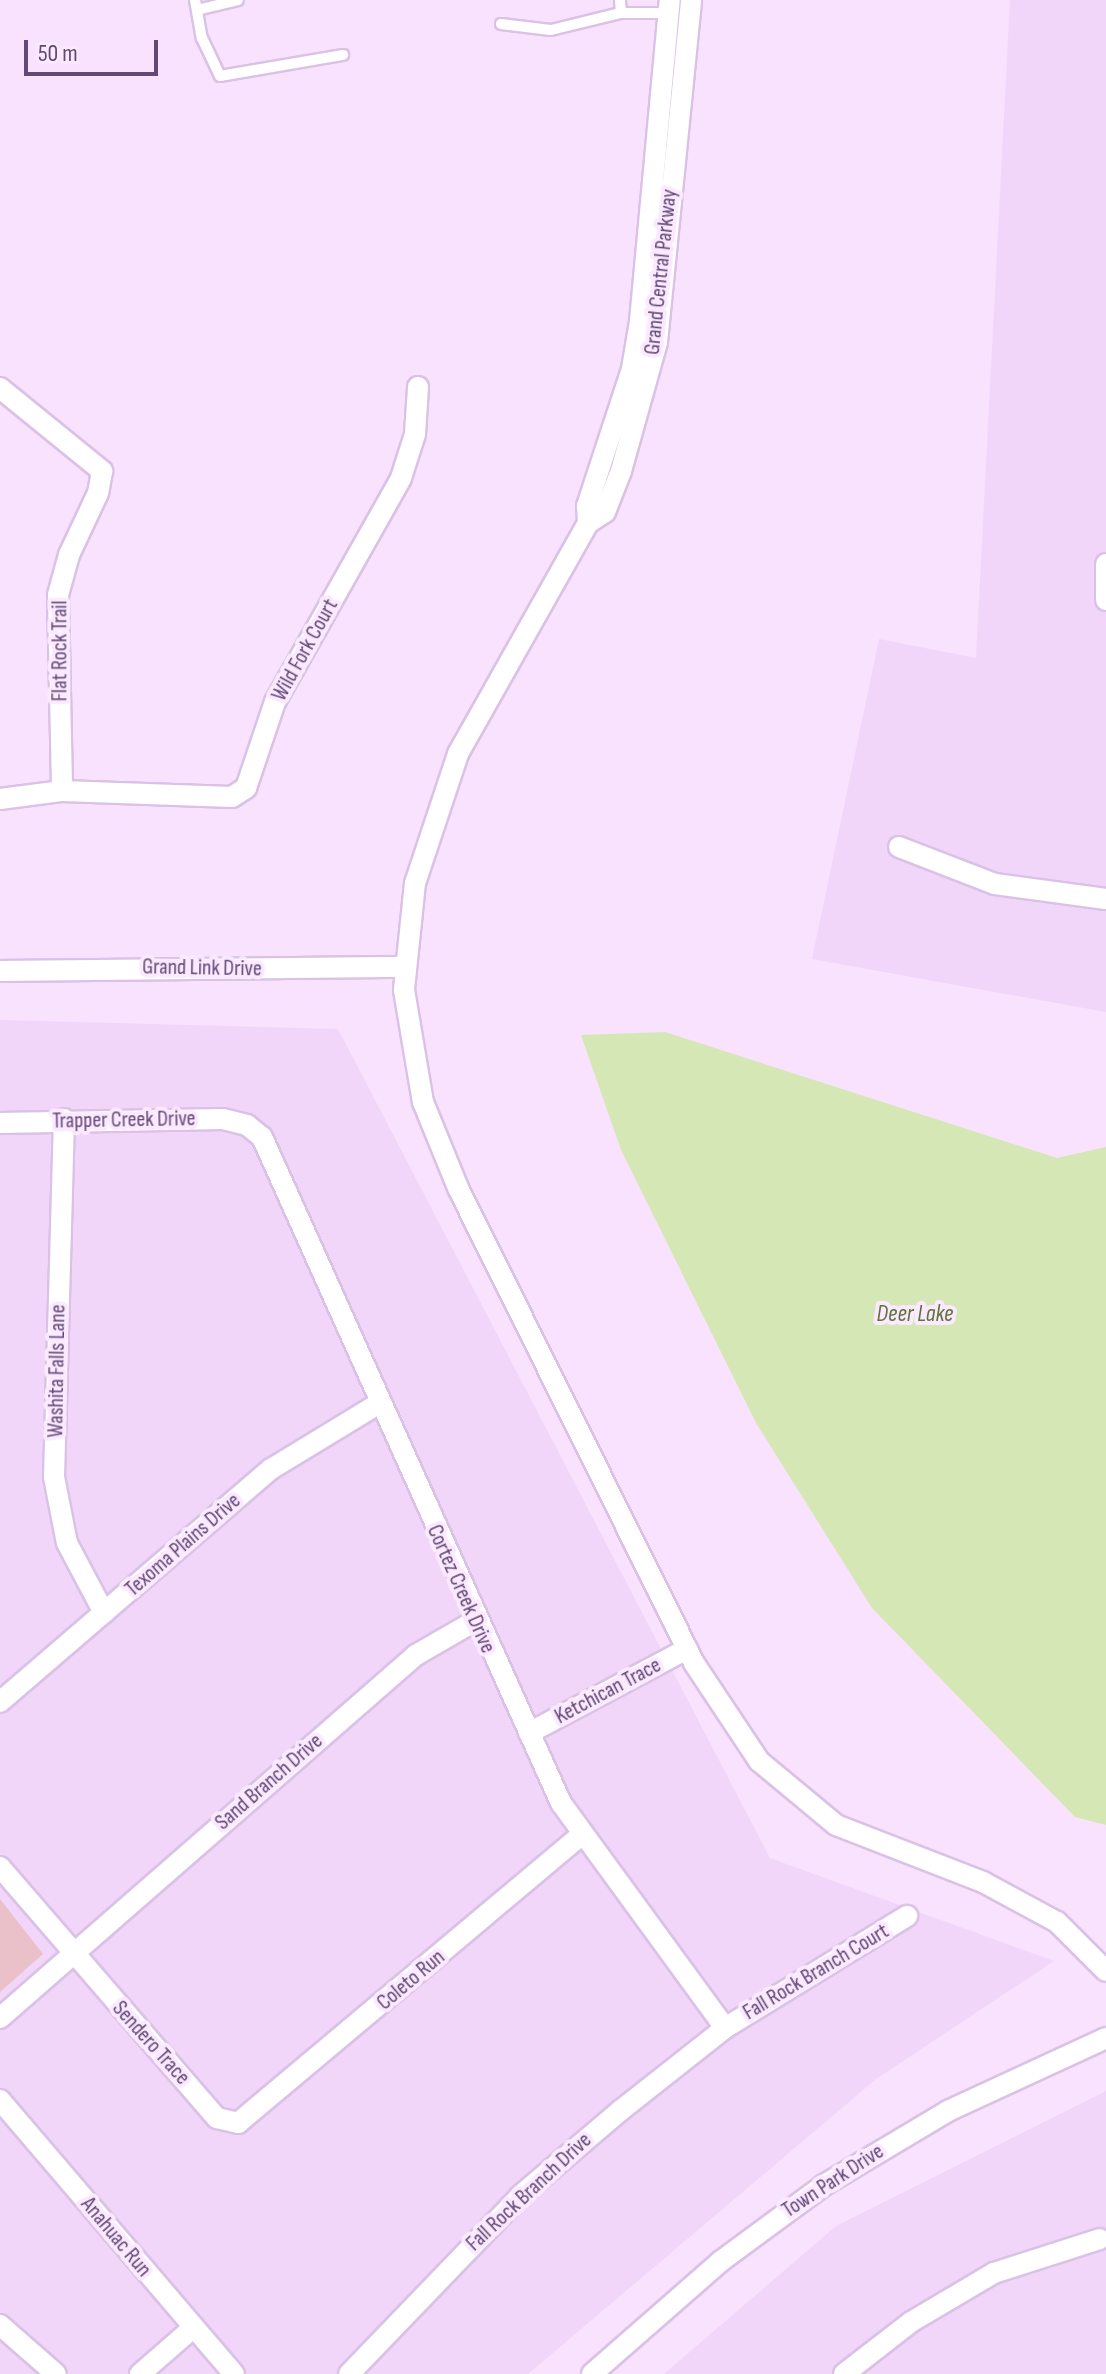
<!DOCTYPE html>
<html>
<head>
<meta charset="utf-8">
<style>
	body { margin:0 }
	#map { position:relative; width:1106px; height:2374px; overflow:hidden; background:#f8e2fd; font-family:"Sofia Sans Condensed",sans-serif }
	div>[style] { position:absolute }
	.residential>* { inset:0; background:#f1d6fa }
	.green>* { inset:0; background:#eac0c9 }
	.water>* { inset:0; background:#d6e7b6 }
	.roads { filter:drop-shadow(2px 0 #dac2e6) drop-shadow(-2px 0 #dac2e6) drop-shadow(0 2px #dac2e6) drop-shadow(0 -2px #dac2e6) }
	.lane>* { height:10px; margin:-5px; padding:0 5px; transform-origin:5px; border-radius:5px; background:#fff }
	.street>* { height:20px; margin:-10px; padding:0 10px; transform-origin:10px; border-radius:10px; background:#fff }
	span { translate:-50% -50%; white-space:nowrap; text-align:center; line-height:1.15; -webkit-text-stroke:8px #fbe9ff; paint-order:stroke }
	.street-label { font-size:22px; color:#614875 }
	.water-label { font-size:24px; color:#5e7438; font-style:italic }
	.scale { position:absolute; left:24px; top:40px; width:134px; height:36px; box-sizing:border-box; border:4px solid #614875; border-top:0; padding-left:10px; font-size:24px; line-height:28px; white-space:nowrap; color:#614875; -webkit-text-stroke:6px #fbe9ff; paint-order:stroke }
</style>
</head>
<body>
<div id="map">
	<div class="residential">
		<i style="clip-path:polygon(1010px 0,1106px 0,1106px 1012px,812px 959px,879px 639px,976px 658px)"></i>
		<i style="clip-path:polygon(0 1020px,338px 1029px,770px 1858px,1054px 1961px,876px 2079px,528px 2374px,0 2374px)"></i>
		<i style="clip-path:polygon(1106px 2091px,1106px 2374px,664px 2374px,836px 2226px)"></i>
	</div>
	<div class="green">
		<i style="clip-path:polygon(0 1899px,43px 1954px,0 1992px)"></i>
	</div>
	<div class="water">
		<i style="clip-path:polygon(665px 1032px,1057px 1158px,1106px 1147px,1106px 1825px,1075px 1817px,872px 1608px,756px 1423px,621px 1150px,581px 1035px)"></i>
	</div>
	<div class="roads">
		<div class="lane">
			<i style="left:195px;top:0;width:39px;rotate:80deg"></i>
			<i style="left:202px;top:38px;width:42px;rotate:64.7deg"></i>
			<i style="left:220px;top:76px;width:125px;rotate:-9.7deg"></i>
			<i style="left:620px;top:0;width:13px;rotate:86deg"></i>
			<i style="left:621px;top:13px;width:47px"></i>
			<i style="left:197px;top:10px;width:42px;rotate:-13.7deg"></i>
			<i style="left:501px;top:24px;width:50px;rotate:6.8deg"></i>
			<i style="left:551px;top:30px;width:72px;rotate:-13.7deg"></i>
		</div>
		<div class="street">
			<i style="left:0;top:388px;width:132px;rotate:39.1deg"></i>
			<i style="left:102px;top:471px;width:22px;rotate:100deg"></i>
			<i style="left:98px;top:493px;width:68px;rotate:115.1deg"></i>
			<i style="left:69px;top:555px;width:41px;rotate:105.4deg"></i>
			<i style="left:58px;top:595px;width:196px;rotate:88.8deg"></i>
			<i style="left:588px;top:523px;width:265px;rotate:119.4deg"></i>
			<i style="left:458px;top:754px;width:136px;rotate:108.4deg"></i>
			<i style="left:415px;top:883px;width:108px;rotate:95.9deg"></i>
			<i style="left:404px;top:990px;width:114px;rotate:80.4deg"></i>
			<i style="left:423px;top:1102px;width:95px;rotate:67.8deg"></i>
			<i style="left:459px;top:1190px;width:528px;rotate:63.58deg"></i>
			<i style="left:694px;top:1663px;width:118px;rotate:56.4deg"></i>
			<i style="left:759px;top:1761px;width:100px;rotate:39.7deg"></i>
			<i style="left:836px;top:1825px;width:158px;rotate:21.2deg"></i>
			<i style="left:983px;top:1882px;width:84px;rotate:28.4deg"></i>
			<i style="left:1057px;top:1922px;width:69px;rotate:45deg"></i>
			<i style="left:588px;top:523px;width:20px;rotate:-33deg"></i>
			<i style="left:605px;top:512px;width:44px;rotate:-68.7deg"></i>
			<i style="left:621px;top:471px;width:134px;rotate:-74.4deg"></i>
			<i style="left:657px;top:342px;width:344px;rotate:-84.3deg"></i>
			<i style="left:588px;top:523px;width:17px;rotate:-93deg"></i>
			<i style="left:587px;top:506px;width:144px;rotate:-71.8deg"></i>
			<i style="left:632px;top:369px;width:49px;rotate:-80.5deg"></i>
			<i style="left:640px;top:321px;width:322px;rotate:-84.7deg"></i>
			<i style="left:1106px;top:564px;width:36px;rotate:90deg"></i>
			<i style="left:0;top:799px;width:63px;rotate:-7.4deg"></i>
			<i style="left:62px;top:791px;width:170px;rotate:2deg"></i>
			<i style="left:232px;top:797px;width:17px;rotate:-33deg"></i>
			<i style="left:246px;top:788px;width:91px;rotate:-71.4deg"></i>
			<i style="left:275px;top:702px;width:257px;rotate:-60.6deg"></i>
			<i style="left:401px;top:478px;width:46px;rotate:-72.3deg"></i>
			<i style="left:415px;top:434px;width:47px;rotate:-86.3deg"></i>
			<i style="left:899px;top:847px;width:103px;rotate:21.1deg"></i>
			<i style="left:995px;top:884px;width:112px;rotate:7.7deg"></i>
			<i style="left:0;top:971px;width:404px;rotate:-0.6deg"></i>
			<i style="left:64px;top:1119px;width:358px;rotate:91.6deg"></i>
			<i style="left:54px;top:1477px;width:67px;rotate:78.9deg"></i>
			<i style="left:67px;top:1543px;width:79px;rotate:62.1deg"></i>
			<i style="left:0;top:1123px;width:223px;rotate:-1deg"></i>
			<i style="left:223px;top:1119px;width:25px;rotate:14deg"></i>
			<i style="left:247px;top:1125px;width:19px;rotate:39deg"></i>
			<i style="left:262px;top:1137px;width:730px;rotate:65.82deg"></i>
			<i style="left:561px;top:1803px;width:278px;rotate:53.9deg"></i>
			<i style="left:0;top:1702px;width:357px;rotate:-40.7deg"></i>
			<i style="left:271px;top:1469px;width:125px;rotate:-31.3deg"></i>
			<i style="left:529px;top:1733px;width:179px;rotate:-28deg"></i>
			<i style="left:0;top:1867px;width:332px;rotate:49.2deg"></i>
			<i style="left:217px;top:2118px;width:22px;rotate:13deg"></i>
			<i style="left:238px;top:2123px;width:449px;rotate:-40deg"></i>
			<i style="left:0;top:2018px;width:552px;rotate:-41.11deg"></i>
			<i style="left:416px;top:1655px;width:68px;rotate:-30deg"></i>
			<i style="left:0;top:2100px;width:360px;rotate:49.5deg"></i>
			<i style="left:0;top:2325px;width:74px;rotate:41.2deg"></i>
			<i style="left:140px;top:2374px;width:70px;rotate:-41deg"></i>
			<i style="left:349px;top:2374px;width:247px;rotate:-46.1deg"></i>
			<i style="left:520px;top:2196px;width:131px;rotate:-40.4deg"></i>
			<i style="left:620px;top:2111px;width:134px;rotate:-38.3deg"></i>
			<i style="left:725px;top:2028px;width:214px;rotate:-31.6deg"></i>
			<i style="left:592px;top:2374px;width:171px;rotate:-41.2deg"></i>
			<i style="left:721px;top:2261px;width:128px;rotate:-36.4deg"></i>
			<i style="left:824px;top:2185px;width:144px;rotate:-30.8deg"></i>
			<i style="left:948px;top:2111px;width:174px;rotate:-24.8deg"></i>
			<i style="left:844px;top:2374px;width:85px;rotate:-37.8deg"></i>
			<i style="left:911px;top:2322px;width:96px;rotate:-30.6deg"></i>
			<i style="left:994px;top:2273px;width:111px;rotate:-17.8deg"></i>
		</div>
	</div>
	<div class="street-label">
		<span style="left:661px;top:272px;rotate:-84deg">Grand Central Parkway</span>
		<span style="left:305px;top:650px;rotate:-61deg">Wild Fork Court</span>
		<span style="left:60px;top:651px;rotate:-90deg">Flat Rock Trail</span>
		<span style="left:202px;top:968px;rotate:1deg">Grand Link Drive</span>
		<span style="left:124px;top:1120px;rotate:-1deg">Trapper Creek Drive</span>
		<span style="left:57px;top:1371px;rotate:-89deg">Washita Falls Lane</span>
		<span style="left:183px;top:1545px;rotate:-41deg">Texoma Plains Drive</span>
		<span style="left:461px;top:1589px;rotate:66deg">Cortez Creek Drive</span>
		<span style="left:608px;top:1691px;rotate:-28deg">Ketchican Trace</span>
		<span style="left:269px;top:1782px;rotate:-41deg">Sand Branch Drive</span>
		<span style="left:816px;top:1972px;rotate:-31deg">Fall Rock Branch Court</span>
		<span style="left:411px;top:1980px;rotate:-40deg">Coleto Run</span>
		<span style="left:151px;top:2043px;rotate:48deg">Sendero Trace</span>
		<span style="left:833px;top:2181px;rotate:-33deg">Town Park Drive</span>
		<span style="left:529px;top:2192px;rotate:-43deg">Fall Rock Branch Drive</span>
		<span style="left:116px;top:2237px;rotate:50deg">Anahuac Run</span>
	</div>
	<div class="water-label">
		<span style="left:915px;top:1314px">Deer Lake</span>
	</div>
	<div class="scale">50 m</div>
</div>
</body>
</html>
